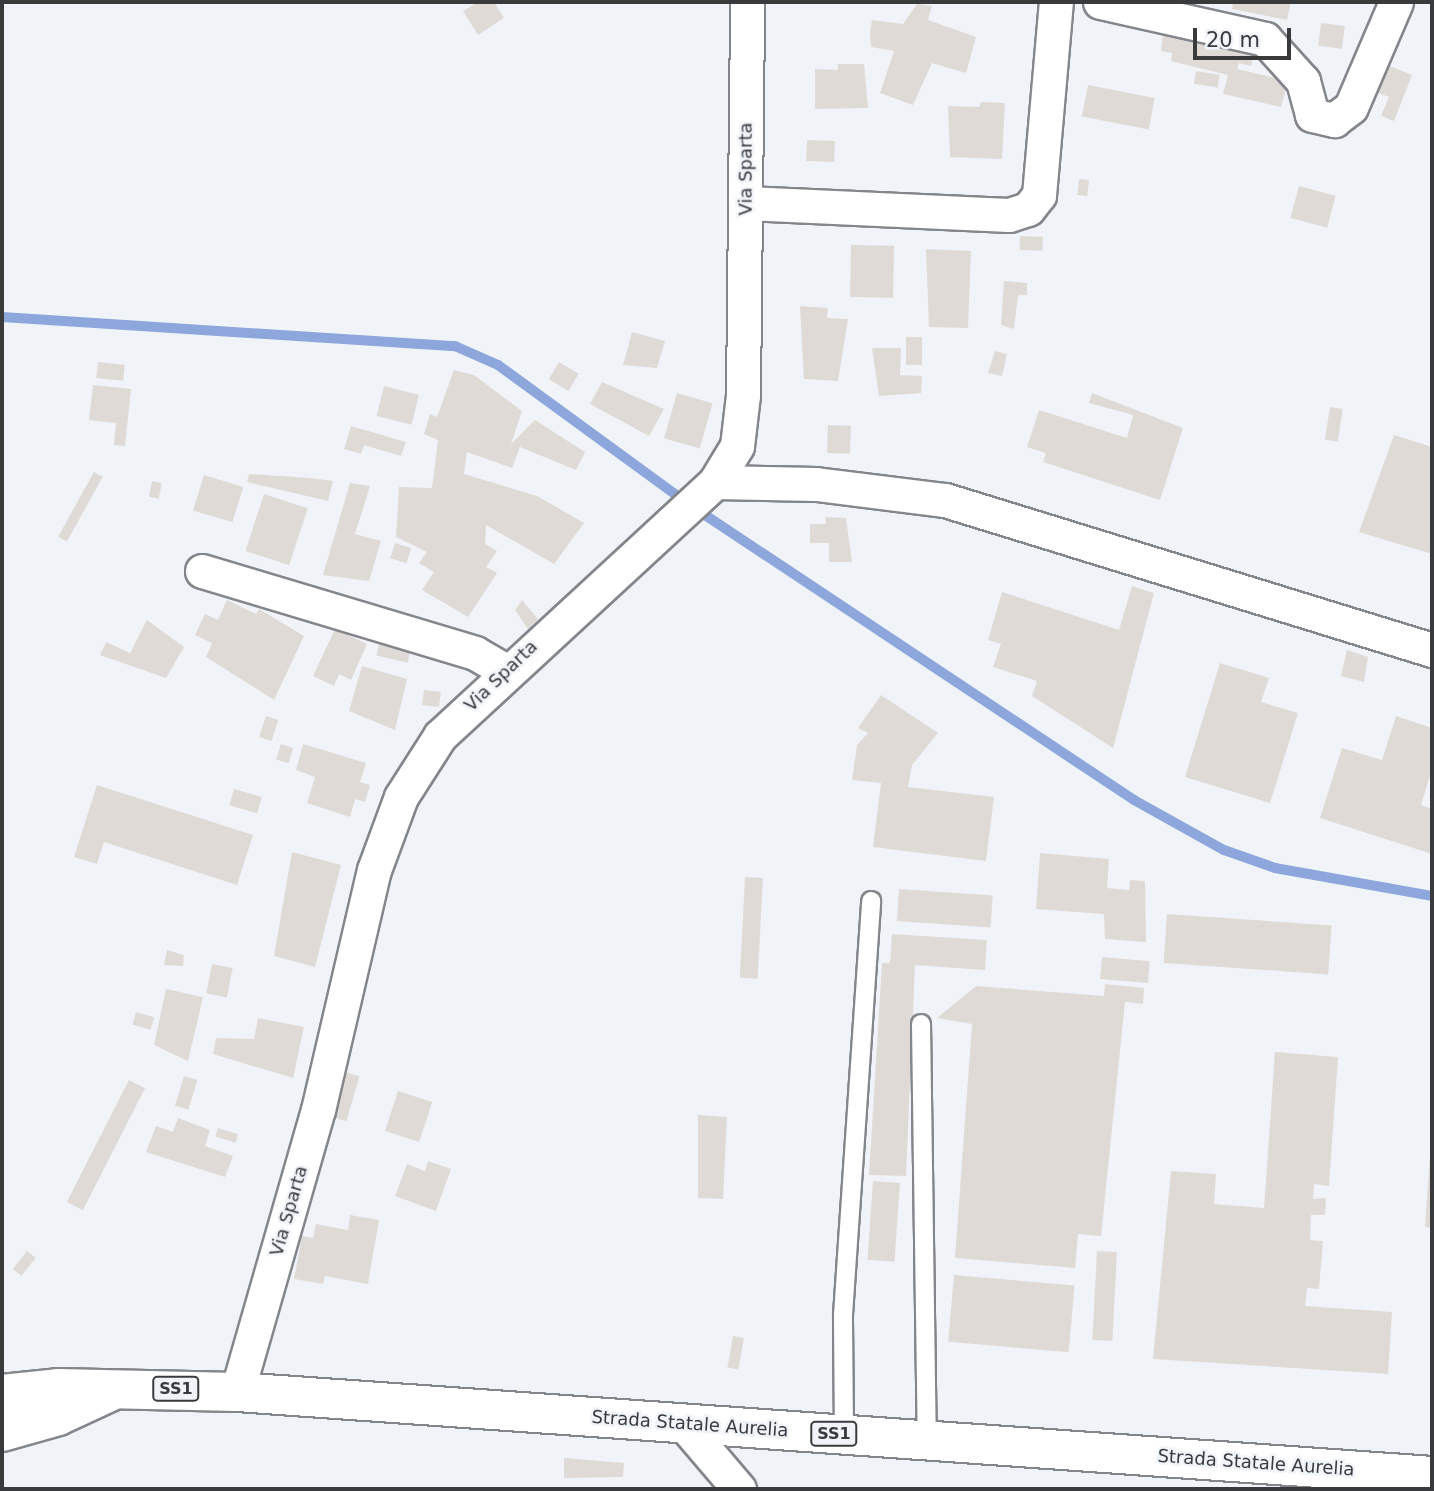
<!DOCTYPE html>
<html>
<head>
<meta charset="utf-8">
<style>
	body { margin:0 }
	#map { position:relative; width:1434px; height:1491px; overflow:hidden; background:#f0f4f9; font-family:"DejaVu Sans",sans-serif }
	div>[style] { position:absolute }
	.stream>* { height:10px; margin:-5px; padding:0 5px; transform-origin:5px; border-radius:5px; background:#8da7dd }
	.building>* { inset:0; background:#e0dad6; transform-origin:0 0 }
	.roads { filter:drop-shadow(2px 0 #83868b) drop-shadow(-2px 0 #83868b) drop-shadow(0 2px #83868b) drop-shadow(0 -2px #83868b) }
	.lane>* { height:18px; margin:-9px; padding:0 9px; transform-origin:9px; border-radius:9px; background:#fff }
	.street>* { height:33px; margin:-16.5px; padding:0 16.5px; transform-origin:16.5px; border-radius:16.5px; background:#fff }
	.primary>* { height:38px; margin:-19px; padding:0 19px; transform-origin:19px; border-radius:19px; background:#fff }
	span { translate:-50% -50%; white-space:nowrap; text-align:center; line-height:1.15; -webkit-text-stroke:5px #f0f4f9; paint-order:stroke }
	.shield-label span { padding:2px 5px; background:#f0f4f9; border:2px solid; border-radius:5px; -webkit-text-stroke-width:0 }
	.shield-label { font-size:16px; color:#383a3c; font-weight:700 }
	.street-label { font-size:18px; color:#383a3c }
	.frame { position:absolute; inset:0; border:4px solid #383a3c; pointer-events:none }
	.scale { position:absolute; left:1193px; top:28px; width:98px; height:32px; box-sizing:border-box; border:4px solid #383a3c; border-top:0; padding-left:9px; font-size:21px; line-height:24px; white-space:nowrap; color:#383a3c; -webkit-text-stroke:5px #f0f4f9; paint-order:stroke }
</style>
</head>
<body>
<div id="map">
	<div class="stream">
		<i style="left:2px;top:317px;width:454px;rotate:3.7deg"></i>
		<i style="left:455px;top:346px;width:47px;rotate:23.8deg"></i>
		<i style="left:498px;top:365px;width:229px;rotate:36.1deg"></i>
		<i style="left:702px;top:513px;width:519px;rotate:33.6deg"></i>
		<i style="left:1134px;top:800px;width:103px;rotate:29.1deg"></i>
		<i style="left:1224px;top:850px;width:54px;rotate:19.4deg"></i>
		<i style="left:1275px;top:868px;width:159px;rotate:10.1deg"></i>
	</div>
	<div class="building">
		<i style="clip-path:polygon(478px 2px,494px 2px,504px 18px,478px 35px,463px 11px)"></i>
		<i style="clip-path:polygon(1233px 2px,1291px 2px,1287px 20px,1232px 9px)"></i>
		<i style="clip-path:polygon(917px 4px,932px 6px,928px 20px,976px 37px,966px 73px,932px 63px,913px 105px,880px 93px,894px 51px,871px 47px,870px 32px,872px 20px,903px 24px)"></i>
		<i style="left:1321px;top:23px;width:24px;height:23px;rotate:7deg"></i>
		<i style="clip-path:polygon(1164px 25px,1256px 47px,1251px 66px,1239px 63px,1237px 69px,1288px 81px,1281px 107px,1223px 94px,1228px 75px,1171px 61px,1172px 53px,1161px 51px)"></i>
		<i style="clip-path:polygon(838px 64px,864px 64px,868px 108px,815px 109px,815px 69px,838px 70px)"></i>
		<i style="clip-path:polygon(1387px 65px,1412px 75px,1394px 121px,1381px 116px,1389px 97px,1376px 92px)"></i>
		<i style="left:1196px;top:71px;width:24px;height:13px;rotate:9deg"></i>
		<i style="left:1088px;top:85px;width:68px;height:32px;rotate:11deg"></i>
		<i style="clip-path:polygon(981px 102px,1005px 103px,1002px 159px,950px 157px,948px 106px,979px 107px)"></i>
		<i style="left:807px;top:140px;width:28px;height:21px;rotate:2deg"></i>
		<i style="left:1079px;top:179px;width:10px;height:16px;rotate:6deg"></i>
		<i style="left:1299px;top:186px;width:38px;height:33px;rotate:15deg"></i>
		<i style="left:1020px;top:236px;width:23px;height:14px;rotate:2deg"></i>
		<i style="left:851px;top:245px;width:43px;height:52px;rotate:1deg"></i>
		<i style="clip-path:polygon(926px 249px,971px 251px,968px 328px,929px 327px)"></i>
		<i style="clip-path:polygon(1004px 281px,1027px 283px,1027px 295px,1018px 295px,1014px 329px,1001px 325px)"></i>
		<i style="clip-path:polygon(800px 306px,828px 308px,827px 318px,848px 319px,838px 381px,804px 379px)"></i>
		<i style="clip-path:polygon(632px 332px,665px 341px,657px 368px,623px 365px)"></i>
		<i style="left:906px;top:337px;width:16px;height:28px"></i>
		<i style="clip-path:polygon(872px 348px,901px 348px,900px 375px,922px 376px,921px 393px,879px 396px)"></i>
		<i style="clip-path:polygon(995px 351px,1007px 354px,1002px 376px,988px 373px)"></i>
		<i style="left:98px;top:362px;width:27px;height:16px;rotate:6deg"></i>
		<i style="left:559px;top:362px;width:23px;height:20px;rotate:31deg"></i>
		<i style="clip-path:polygon(454px 370px,474px 375px,522px 411px,511px 444px,535px 420px,585px 452px,576px 470px,520px 447px,512px 468px,467px 452px,464px 474px,537px 496px,584px 523px,554px 564px,486px 525px,485px 544px,497px 551px,486px 567px,497px 573px,468px 617px,422px 590px,434px 572px,419px 563px,427px 552px,396px 537px,399px 487px,432px 488px,438px 440px,424px 434px,430px 414px,437px 417px)"></i>
		<i style="clip-path:polygon(602px 382px,664px 409px,649px 436px,590px 404px)"></i>
		<i style="clip-path:polygon(93px 385px,131px 389px,125px 446px,114px 445px,116px 423px,89px 420px)"></i>
		<i style="left:384px;top:386px;width:36px;height:31px;rotate:14deg"></i>
		<i style="left:677px;top:393px;width:37px;height:47px;rotate:16deg"></i>
		<i style="clip-path:polygon(1092px 393px,1183px 428px,1160px 500px,1043px 462px,1046px 453px,1027px 447px,1039px 410px,1127px 438px,1133px 415px,1089px 403px)"></i>
		<i style="left:1330px;top:407px;width:13px;height:33px;rotate:9deg"></i>
		<i style="left:828px;top:425px;width:23px;height:28px;rotate:2deg"></i>
		<i style="clip-path:polygon(351px 426px,406px 442px,401px 456px,364px 445px,361px 454px,344px 449px)"></i>
		<i style="clip-path:polygon(1394px 435px,1432px 447px,1432px 554px,1359px 532px)"></i>
		<i style="left:94px;top:472px;width:10px;height:74px;rotate:29deg"></i>
		<i style="clip-path:polygon(249px 474px,310px 478px,333px 481px,328px 501px,247px 482px)"></i>
		<i style="left:204px;top:475px;width:41px;height:37px;rotate:17deg"></i>
		<i style="left:152px;top:481px;width:10px;height:16px;rotate:11deg"></i>
		<i style="clip-path:polygon(350px 483px,370px 486px,355px 534px,381px 541px,369px 581px,323px 575px)"></i>
		<i style="left:264px;top:494px;width:46px;height:60px;rotate:18deg"></i>
		<i style="clip-path:polygon(825px 517px,846px 518px,852px 562px,829px 562px,829px 543px,810px 543px,810px 524px,826px 524px)"></i>
		<i style="left:395px;top:543px;width:17px;height:16px;rotate:17deg"></i>
		<i style="clip-path:polygon(1132px 586px,1154px 593px,1113px 748px,1032px 696px,1037px 681px,993px 667px,1001px 644px,988px 640px,1002px 592px,1119px 630px)"></i>
		<i style="clip-path:polygon(227px 600px,256px 614px,259px 609px,304px 636px,274px 700px,206px 657px,212px 643px,195px 635px,205px 614px,218px 620px)"></i>
		<i style="clip-path:polygon(522px 600px,538px 619px,528px 629px,515px 610px)"></i>
		<i style="clip-path:polygon(147px 620px,184px 647px,166px 678px,100px 655px,106px 642px,130px 653px)"></i>
		<i style="clip-path:polygon(335px 629px,367px 644px,351px 680px,339px 674px,334px 686px,313px 676px)"></i>
		<i style="left:380px;top:640px;width:32px;height:16px;rotate:13deg"></i>
		<i style="clip-path:polygon(1347px 650px,1368px 657px,1364px 682px,1341px 676px)"></i>
		<i style="clip-path:polygon(1220px 663px,1269px 678px,1261px 702px,1298px 713px,1270px 803px,1185px 777px)"></i>
		<i style="clip-path:polygon(362px 666px,407px 679px,395px 730px,349px 711px)"></i>
		<i style="left:424px;top:690px;width:17px;height:15px;rotate:7deg"></i>
		<i style="clip-path:polygon(881px 695px,938px 733px,912px 765px,908px 787px,994px 797px,986px 861px,873px 847px,881px 783px,852px 780px,857px 745px,868px 733px,858px 728px)"></i>
		<i style="left:266px;top:716px;width:13px;height:22px;rotate:18deg"></i>
		<i style="clip-path:polygon(1396px 716px,1432px 728px,1432px 769px,1421px 805px,1432px 809px,1432px 854px,1320px 818px,1342px 748px,1382px 760px)"></i>
		<i style="left:281px;top:744px;width:13px;height:16px;rotate:18deg"></i>
		<i style="clip-path:polygon(303px 744px,366px 763px,360px 782px,370px 785px,365px 802px,355px 799px,350px 817px,307px 803px,315px 777px,296px 770px)"></i>
		<i style="clip-path:polygon(97px 785px,253px 835px,237px 885px,104px 842px,97px 864px,74px 857px)"></i>
		<i style="left:234px;top:789px;width:29px;height:17px;rotate:16deg"></i>
		<i style="clip-path:polygon(292px 852px,341px 865px,315px 967px,274px 956px)"></i>
		<i style="clip-path:polygon(1040px 853px,1109px 859px,1107px 888px,1129px 890px,1130px 880px,1145px 881px,1146px 942px,1105px 939px,1104px 914px,1036px 909px)"></i>
		<i style="left:745px;top:877px;width:18px;height:101px;rotate:3deg"></i>
		<i style="left:899px;top:889px;width:94px;height:32px;rotate:4deg"></i>
		<i style="left:1167px;top:914px;width:165px;height:49px;rotate:4deg"></i>
		<i style="clip-path:polygon(892px 934px,987px 940px,985px 970px,915px 965px,906px 1176px,869px 1175px,882px 963px,890px 963px)"></i>
		<i style="clip-path:polygon(167px 950px,184px 955px,183px 966px,164px 965px)"></i>
		<i style="left:1102px;top:957px;width:48px;height:22px;rotate:5deg"></i>
		<i style="left:212px;top:964px;width:21px;height:30px;rotate:11deg"></i>
		<i style="clip-path:polygon(1105px 984px,1144px 988px,1143px 1004px,1125px 1002px,1101px 1236px,1078px 1234px,1075px 1268px,955px 1258px,972px 1024px,937px 1018px,976px 986px,1104px 996px)"></i>
		<i style="clip-path:polygon(166px 989px,203px 997px,188px 1061px,154px 1045px)"></i>
		<i style="left:136px;top:1012px;width:19px;height:13px;rotate:16deg"></i>
		<i style="clip-path:polygon(258px 1018px,304px 1027px,293px 1078px,213px 1054px,216px 1038px,254px 1039px)"></i>
		<i style="clip-path:polygon(1275px 1052px,1338px 1057px,1329px 1186px,1314px 1184px,1313px 1199px,1326px 1198px,1325px 1215px,1311px 1215px,1310px 1240px,1323px 1241px,1319px 1289px,1307px 1288px,1305px 1306px,1392px 1312px,1388px 1374px,1153px 1359px,1171px 1171px,1216px 1174px,1214px 1204px,1264px 1208px)"></i>
		<i style="left:345px;top:1072px;width:15px;height:47px;rotate:16deg"></i>
		<i style="left:184px;top:1076px;width:14px;height:31px;rotate:17deg"></i>
		<i style="left:129px;top:1080px;width:18px;height:137px;rotate:27deg"></i>
		<i style="left:398px;top:1091px;width:36px;height:42px;rotate:18deg"></i>
		<i style="clip-path:polygon(698px 1115px,727px 1117px,723px 1199px,698px 1198px)"></i>
		<i style="clip-path:polygon(178px 1118px,210px 1130px,205px 1146px,233px 1156px,225px 1177px,146px 1152px,156px 1126px,173px 1132px)"></i>
		<i style="left:218px;top:1128px;width:21px;height:9px;rotate:17deg"></i>
		<i style="clip-path:polygon(1430px 1155px,1432px 1156px,1432px 1228px,1425px 1227px)"></i>
		<i style="clip-path:polygon(428px 1161px,451px 1169px,436px 1211px,395px 1196px,407px 1164px,425px 1171px)"></i>
		<i style="left:873px;top:1181px;width:27px;height:79px;rotate:4deg"></i>
		<i style="clip-path:polygon(350px 1215px,379px 1220px,368px 1284px,325px 1276px,323px 1284px,294px 1279px,302px 1236px,313px 1238px,316px 1224px,348px 1230px)"></i>
		<i style="left:27px;top:1251px;width:11px;height:23px;rotate:38deg"></i>
		<i style="left:1097px;top:1251px;width:20px;height:89px;rotate:3deg"></i>
		<i style="left:954px;top:1275px;width:121px;height:67px;rotate:5deg"></i>
		<i style="left:733px;top:1336px;width:11px;height:32px;rotate:10deg"></i>
		<i style="clip-path:polygon(564px 1458px,624px 1463px,623px 1477px,564px 1478px)"></i>
	</div>
	<div class="roads">
		<div class="lane">
			<i style="left:921px;top:1024px;width:417px;rotate:89.2deg"></i>
			<i style="left:844px;top:1435px;width:120px;rotate:-90.5deg"></i>
			<i style="left:843px;top:1315px;width:415px;rotate:-86.1deg"></i>
		</div>
		<div class="street">
			<i style="left:1100px;top:2px;width:169px;rotate:12.6deg"></i>
			<i style="left:1265px;top:39px;width:57px;rotate:47.9deg"></i>
			<i style="left:1303px;top:81px;width:35px;rotate:75deg"></i>
			<i style="left:1312px;top:115px;width:23px;rotate:13deg"></i>
			<i style="left:1334px;top:120px;width:21px;rotate:-37deg"></i>
			<i style="left:1351px;top:107px;width:114px;rotate:-66.8deg"></i>
			<i style="left:746px;top:203px;width:263px;rotate:2.6deg"></i>
			<i style="left:1009px;top:215px;width:20px;rotate:-18deg"></i>
			<i style="left:1028px;top:209px;width:18px;rotate:-52deg"></i>
			<i style="left:1039px;top:195px;width:194px;rotate:-85deg"></i>
			<i style="left:715px;top:482px;width:101px;rotate:1.1deg"></i>
			<i style="left:816px;top:484px;width:130px;rotate:7.1deg"></i>
			<i style="left:945px;top:500px;width:510px;rotate:17.12deg"></i>
			<i style="left:202px;top:571px;width:285px;rotate:16.7deg"></i>
			<i style="left:475px;top:653px;width:34px;rotate:30deg"></i>
			<i style="left:237px;top:1392px;width:293px;rotate:-74deg"></i>
			<i style="left:318px;top:1110px;width:246px;rotate:-76.9deg"></i>
			<i style="left:374px;top:870px;width:78px;rotate:-69.7deg"></i>
			<i style="left:401px;top:797px;width:72px;rotate:-57.4deg"></i>
			<i style="left:440px;top:736px;width:374px;rotate:-42.7deg"></i>
			<i style="left:715px;top:482px;width:42px;rotate:-58.6deg"></i>
			<i style="left:737px;top:446px;width:51px;rotate:-83.3deg"></i>
			<i style="left:743px;top:395px;width:393px;rotate:-89.4deg"></i>
			<i style="left:682px;top:1422px;width:88px;rotate:49.6deg"></i>
		</div>
		<div class="primary">
			<i style="left:2px;top:1394px;width:56px;rotate:-6.1deg"></i>
			<i style="left:58px;top:1388px;width:179px;rotate:1.3deg"></i>
			<i style="left:237px;top:1392px;width:1198px;rotate:4.02deg"></i>
			<i style="left:2px;top:1432px;width:58px;rotate:-15.9deg"></i>
			<i style="left:58px;top:1416px;width:57px;rotate:-24.8deg"></i>
		</div>
	</div>
	<div class="shield-label">
		<span style="left:176px;top:1389px">SS1</span>
		<span style="left:834px;top:1434px">SS1</span>
	</div>
	<div class="street-label">
		<span style="left:746px;top:169px;rotate:-90deg">Via Sparta</span>
		<span style="left:501px;top:676px;rotate:-44deg">Via Sparta</span>
		<span style="left:289px;top:1211px;rotate:-74deg">Via Sparta</span>
		<span style="left:690px;top:1424px;rotate:4deg">Strada Statale Aurelia</span>
		<span style="left:1256px;top:1463px;rotate:4deg">Strada Statale Aurelia</span>
	</div>
	<div class="frame"></div>
	<div class="scale">20 m</div>
</div>
</body>
</html>
